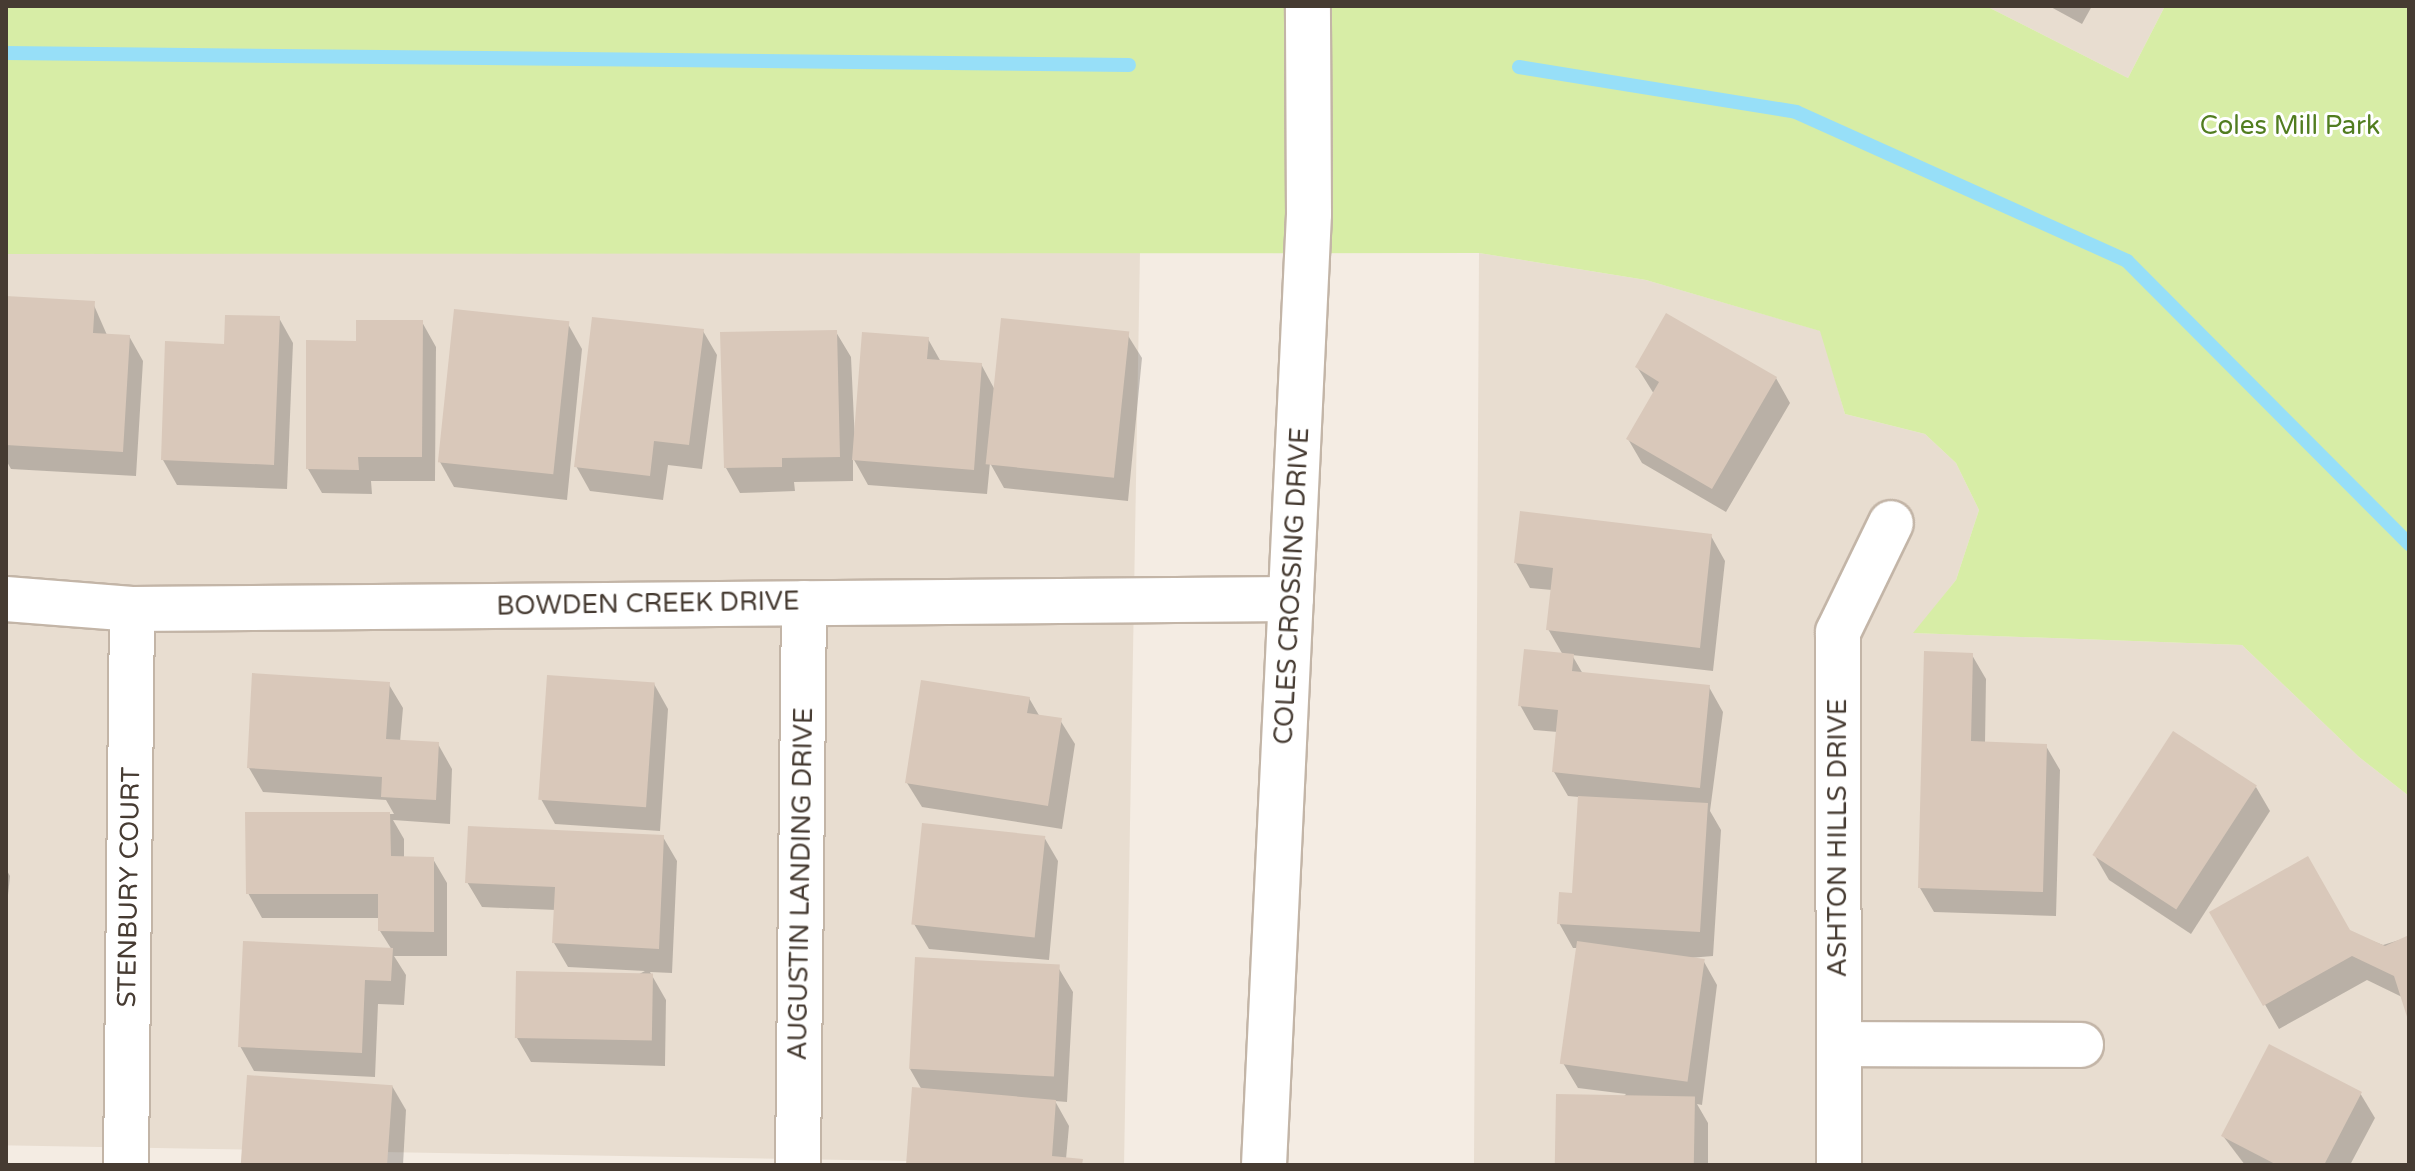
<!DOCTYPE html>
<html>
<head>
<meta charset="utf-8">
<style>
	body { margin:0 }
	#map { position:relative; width:2415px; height:1171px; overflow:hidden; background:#f4ece3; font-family:"Varela Round",sans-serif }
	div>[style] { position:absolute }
	.residential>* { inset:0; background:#e8ddd0; transform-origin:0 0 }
	.green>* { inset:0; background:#d7eda6 }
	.shadow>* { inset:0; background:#0003 }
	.stream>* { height:14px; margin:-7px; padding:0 7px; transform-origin:7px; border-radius:7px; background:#97dff8 }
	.building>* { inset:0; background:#d9c8ba; transform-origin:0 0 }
	.roads { filter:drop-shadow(2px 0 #c3b5a7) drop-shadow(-2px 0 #c3b5a7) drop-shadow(0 2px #c3b5a7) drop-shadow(0 -2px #c3b5a7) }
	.minor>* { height:44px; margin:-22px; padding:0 22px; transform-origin:22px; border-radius:22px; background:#fff }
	span { translate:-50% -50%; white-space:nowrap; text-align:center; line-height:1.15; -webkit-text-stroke:6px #fff; paint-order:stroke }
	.park-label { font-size:26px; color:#517d20 }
	.street-label { font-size:26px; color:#463b32 }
	.frame { position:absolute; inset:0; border:8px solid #463b32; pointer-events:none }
</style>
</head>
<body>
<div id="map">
	<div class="residential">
		<i style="clip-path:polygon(1986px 6px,2165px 6px,2128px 78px)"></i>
		<i style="left:1140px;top:251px;width:914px;height:1134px;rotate:91deg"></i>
		<i style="clip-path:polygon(1479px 253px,1646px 280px,1821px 331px,1845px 414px,1925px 434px,1956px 463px,1979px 510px,1956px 580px,1914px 633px,2242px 645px,2359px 757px,2409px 796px,2409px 1165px,1474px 1165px)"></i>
	</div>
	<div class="green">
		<i style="clip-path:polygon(6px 6px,1986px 6px,2128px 78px,2165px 6px,2409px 6px,2409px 796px,2359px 757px,2242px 645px,1913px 633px,1956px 580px,1979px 510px,1956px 463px,1925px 434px,1845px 414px,1820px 331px,1646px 280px,1479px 253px,7px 254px)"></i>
	</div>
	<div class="shadow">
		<i style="clip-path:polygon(2049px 6px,2092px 6px,2082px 24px)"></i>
		<i style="clip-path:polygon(6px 298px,93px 303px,107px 335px,129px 336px,143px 361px,136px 476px,11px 469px,6px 460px)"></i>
		<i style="clip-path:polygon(279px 318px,293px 343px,287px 489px,177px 485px,163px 460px,226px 346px)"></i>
		<i style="clip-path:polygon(422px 322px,436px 347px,435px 481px,371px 481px,372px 494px,322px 493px,308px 469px,358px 343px)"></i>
		<i style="clip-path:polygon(568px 324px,582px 349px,567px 500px,454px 487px,440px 462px)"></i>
		<i style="clip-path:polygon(703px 331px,717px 355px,702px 469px,668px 465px,663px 500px,590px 491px,576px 466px)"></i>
		<i style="clip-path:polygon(836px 332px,851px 357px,855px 442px,928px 339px,941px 362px,981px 364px,996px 392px,1127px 334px,1142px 358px,1128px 501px,1004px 488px,990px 463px,987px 494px,868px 485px,853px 458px,853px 481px,794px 482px,795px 491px,740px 493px,726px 468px)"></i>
		<i style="clip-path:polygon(1637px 367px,1776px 378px,1790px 403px,1726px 512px,1642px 463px,1628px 439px,1654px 394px)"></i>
		<i style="clip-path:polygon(1711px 536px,1725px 561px,1713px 671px,1572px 655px,1583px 674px,1709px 687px,1723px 712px,1710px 811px,1721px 830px,1713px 956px,1689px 958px,1703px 960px,1717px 985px,1702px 1105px,1697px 1104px,1708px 1123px,1708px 1165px,1557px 1165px,1626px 1094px,1578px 1088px,1563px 1063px,1578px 948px,1573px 948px,1559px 923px,1574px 895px,1579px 797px,1568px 796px,1554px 772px,1558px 732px,1534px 730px,1520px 705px,1563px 655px,1548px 629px,1552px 590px,1530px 588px,1516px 563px)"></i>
		<i style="clip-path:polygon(1972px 655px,1986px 679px,1985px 744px,2046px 746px,2060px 770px,2056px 916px,1934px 912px,1920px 888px)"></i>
		<i style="clip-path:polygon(388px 683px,403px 708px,400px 742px,438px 744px,452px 769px,450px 824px,393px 820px,404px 839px,404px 858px,433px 859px,447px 883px,447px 956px,394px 956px,406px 975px,404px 1005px,378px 1004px,375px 1077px,254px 1071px,240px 1046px,392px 950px,380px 931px,380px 918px,262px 918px,248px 893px,247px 814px,394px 814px,386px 800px,263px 792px,249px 768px)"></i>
		<i style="clip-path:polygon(654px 684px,668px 709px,660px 831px,555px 824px,541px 799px)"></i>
		<i style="clip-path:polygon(1029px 698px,1040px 717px,1060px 720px,1075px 744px,1062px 829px,922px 807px,907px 783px)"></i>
		<i style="clip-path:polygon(2256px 787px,2270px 811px,2191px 934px,2109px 880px,2095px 856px)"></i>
		<i style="clip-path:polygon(663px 837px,677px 861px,672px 973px,650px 972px,666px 1000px,665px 1066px,531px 1062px,517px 1038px,645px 971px,568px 967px,554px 943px,556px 910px,482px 907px,467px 882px)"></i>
		<i style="clip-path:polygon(1044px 837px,1058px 861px,1049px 960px,929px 949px,914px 924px)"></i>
		<i style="clip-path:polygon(6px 869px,10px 876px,6px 914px)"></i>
		<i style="clip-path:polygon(2212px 912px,2349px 932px,2383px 945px,2409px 937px,2409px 1018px,2402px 997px,2367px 980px,2279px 1029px)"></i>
		<i style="clip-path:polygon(1058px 967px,1073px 992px,1067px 1102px,1055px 1101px,1069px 1126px,1066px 1159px,1084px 1165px,908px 1165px,922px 1090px,910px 1069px)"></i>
		<i style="clip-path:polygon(392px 1086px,406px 1110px,403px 1165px,243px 1165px)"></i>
		<i style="clip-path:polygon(2360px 1093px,2375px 1118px,2350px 1165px,2245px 1165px,2223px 1136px)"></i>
	</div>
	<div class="stream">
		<i style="left:6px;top:53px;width:1123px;rotate:0.61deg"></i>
		<i style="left:1519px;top:67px;width:281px;rotate:9.2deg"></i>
		<i style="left:1796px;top:112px;width:363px;rotate:24.2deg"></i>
		<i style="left:2127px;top:261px;width:400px;rotate:45.1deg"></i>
	</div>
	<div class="building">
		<i style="clip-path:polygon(6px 296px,95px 301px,93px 333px,130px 335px,123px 452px,6px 445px)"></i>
		<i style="left:454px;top:309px;width:116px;height:154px;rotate:6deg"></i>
		<i style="clip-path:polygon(1666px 313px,1777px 377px,1712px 489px,1626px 439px,1659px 382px,1635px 367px)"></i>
		<i style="clip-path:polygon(225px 315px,280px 316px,274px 465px,161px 460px,165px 341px,224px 344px)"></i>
		<i style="clip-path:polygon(592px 317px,704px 329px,689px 445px,654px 441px,650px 476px,574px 467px)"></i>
		<i style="left:1001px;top:318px;width:129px;height:147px;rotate:6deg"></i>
		<i style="clip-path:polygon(356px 320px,423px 320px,422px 457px,358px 457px,359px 470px,306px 469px,306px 340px,356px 341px)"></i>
		<i style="clip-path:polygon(837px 330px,840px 457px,782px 458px,782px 467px,724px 468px,720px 332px)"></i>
		<i style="clip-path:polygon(862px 332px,929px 337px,927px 359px,982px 363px,974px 470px,852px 460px)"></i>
		<i style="clip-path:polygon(1520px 511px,1712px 534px,1700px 648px,1546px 630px,1553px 568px,1514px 563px)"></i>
		<i style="clip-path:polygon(1524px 649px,1574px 654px,1572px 671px,1710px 685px,1700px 788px,1552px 772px,1558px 710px,1518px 706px)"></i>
		<i style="clip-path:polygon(1924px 651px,1973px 653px,1971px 741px,2047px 744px,2043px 892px,1918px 888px)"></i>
		<i style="clip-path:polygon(252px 673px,390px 682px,386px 739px,439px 742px,436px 800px,381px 797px,382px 777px,247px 768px)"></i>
		<i style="left:547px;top:675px;width:108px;height:125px;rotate:4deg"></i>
		<i style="clip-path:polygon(921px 680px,1030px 697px,1027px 713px,1062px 718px,1048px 806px,905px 783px)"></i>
		<i style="left:2173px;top:731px;width:100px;height:148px;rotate:33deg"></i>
		<i style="clip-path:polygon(1578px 796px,1708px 803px,1700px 932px,1557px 924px,1559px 892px,1572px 893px)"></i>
		<i style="clip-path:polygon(245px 812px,390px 812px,391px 856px,434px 857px,434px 932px,378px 931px,378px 894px,246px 894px)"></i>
		<i style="left:922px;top:823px;width:124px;height:102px;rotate:6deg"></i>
		<i style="clip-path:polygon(468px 826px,664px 835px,659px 949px,552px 943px,555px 887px,465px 883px)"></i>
		<i style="clip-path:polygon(2308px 856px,2350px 930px,2385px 946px,2409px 935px,2409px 1023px,2394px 976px,2352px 956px,2263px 1006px,2209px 912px)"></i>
		<i style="clip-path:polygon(243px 941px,393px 948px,391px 981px,365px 980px,362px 1053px,238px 1047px)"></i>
		<i style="left:1577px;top:941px;width:129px;height:124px;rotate:8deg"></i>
		<i style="left:915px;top:957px;width:145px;height:112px;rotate:3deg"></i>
		<i style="left:516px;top:971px;width:137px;height:67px;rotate:1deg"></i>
		<i style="clip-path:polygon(2269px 1044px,2362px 1092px,2324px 1165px,2277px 1165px,2221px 1136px)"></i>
		<i style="left:247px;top:1075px;width:146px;height:90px;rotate:4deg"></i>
		<i style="clip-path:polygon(912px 1087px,1056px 1100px,1052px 1156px,1083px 1159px,1082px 1165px,906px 1165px)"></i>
		<i style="left:1556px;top:1094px;width:139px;height:71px;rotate:1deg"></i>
	</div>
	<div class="roads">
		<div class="minor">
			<i style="left:6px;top:599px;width:126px;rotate:4.5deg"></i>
			<i style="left:132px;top:609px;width:1159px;rotate:-0.49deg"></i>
			<i style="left:1839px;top:1044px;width:242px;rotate:0.2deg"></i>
			<i style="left:126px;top:1165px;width:556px;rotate:-89.38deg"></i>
			<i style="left:798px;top:1165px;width:562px;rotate:-89.39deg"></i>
			<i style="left:1264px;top:1165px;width:952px;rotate:-87.29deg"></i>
			<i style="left:1309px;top:214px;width:208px;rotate:-90.3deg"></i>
			<i style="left:1839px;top:1165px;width:533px;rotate:-90.11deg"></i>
			<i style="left:1838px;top:632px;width:121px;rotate:-64.1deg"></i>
		</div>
	</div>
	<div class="park-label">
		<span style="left:2290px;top:126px">Coles Mill Park</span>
	</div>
	<div class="street-label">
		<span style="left:1292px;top:586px;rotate:-87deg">COLES CROSSING DRIVE</span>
		<span style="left:648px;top:604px;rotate:-1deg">BOWDEN CREEK DRIVE</span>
		<span style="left:1838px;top:838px;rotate:-90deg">ASHTON HILLS DRIVE</span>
		<span style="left:801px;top:884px;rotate:-89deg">AUGUSTIN LANDING DRIVE</span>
		<span style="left:129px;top:887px;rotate:-89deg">STENBURY COURT</span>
	</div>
	<div class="frame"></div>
</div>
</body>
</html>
